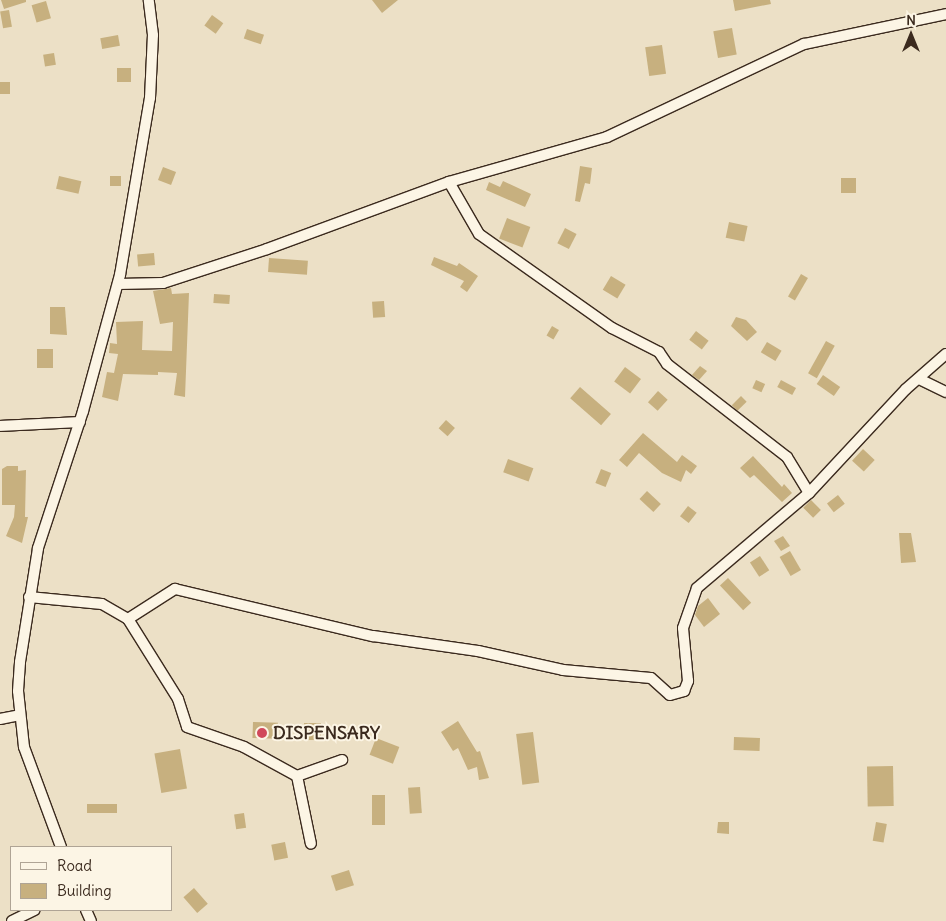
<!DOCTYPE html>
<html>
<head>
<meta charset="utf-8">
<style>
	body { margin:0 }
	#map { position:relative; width:946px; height:921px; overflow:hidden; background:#ece0c6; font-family:Delius,sans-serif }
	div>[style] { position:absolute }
	.building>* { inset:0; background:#c7b07f; transform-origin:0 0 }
	.roads { filter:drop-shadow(1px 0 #3b2a1e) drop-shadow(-1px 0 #3b2a1e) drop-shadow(0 1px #3b2a1e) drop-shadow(0 -1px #3b2a1e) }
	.street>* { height:10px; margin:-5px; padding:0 5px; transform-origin:5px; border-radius:5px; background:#fcf5e5 }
	.dots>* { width:14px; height:14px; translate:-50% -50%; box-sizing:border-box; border:2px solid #fcf5e5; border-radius:50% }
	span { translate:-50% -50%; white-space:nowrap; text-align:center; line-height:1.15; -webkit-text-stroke:4px #fcf5e5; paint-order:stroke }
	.poi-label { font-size:18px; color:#3b2a1e; font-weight:700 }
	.left { translate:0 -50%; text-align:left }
	.legend { position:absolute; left:10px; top:846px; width:162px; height:65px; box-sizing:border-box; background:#fcf5e5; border:1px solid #afa495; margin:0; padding:6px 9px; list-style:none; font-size:15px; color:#3b2a1e }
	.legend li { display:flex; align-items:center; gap:10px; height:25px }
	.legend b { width:25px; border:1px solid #afa495 }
	.north { position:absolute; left:886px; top:10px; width:50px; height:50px; -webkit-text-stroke:4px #fcf5e5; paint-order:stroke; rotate:0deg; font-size:14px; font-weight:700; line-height:20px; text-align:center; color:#3b2a1e }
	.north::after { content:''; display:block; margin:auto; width:18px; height:22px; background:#3b2a1e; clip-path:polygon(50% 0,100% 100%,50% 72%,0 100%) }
</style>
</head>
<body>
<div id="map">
	<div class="building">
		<i style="clip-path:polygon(1px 0,26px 0,26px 2px,4px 9px)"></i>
		<i style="clip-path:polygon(372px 0,398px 0,382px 13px)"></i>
		<i style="clip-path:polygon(733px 0,770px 0,771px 4px,735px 11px)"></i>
		<i style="left:46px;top:1px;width:18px;height:15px;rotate:74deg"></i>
		<i style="left:9px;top:10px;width:17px;height:9px;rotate:80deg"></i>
		<i style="left:212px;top:15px;width:14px;height:13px;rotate:36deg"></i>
		<i style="left:732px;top:28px;width:27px;height:19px;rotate:80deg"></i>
		<i style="left:247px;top:29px;width:18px;height:10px;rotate:19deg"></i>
		<i style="left:118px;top:35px;width:11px;height:18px;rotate:80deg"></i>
		<i style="left:662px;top:45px;width:29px;height:17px;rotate:82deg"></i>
		<i style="left:54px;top:53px;width:12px;height:11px;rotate:81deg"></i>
		<i style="left:117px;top:68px;width:14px;height:14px"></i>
		<i style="left:0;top:82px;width:10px;height:12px"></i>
		<i style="clip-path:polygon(580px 166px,592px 168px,590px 184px,585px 183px,580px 202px,575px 201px)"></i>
		<i style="left:163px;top:167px;width:14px;height:14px;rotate:21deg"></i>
		<i style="left:59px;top:176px;width:23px;height:13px;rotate:13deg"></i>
		<i style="left:110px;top:176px;width:11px;height:10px"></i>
		<i style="left:841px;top:178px;width:15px;height:15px"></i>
		<i style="clip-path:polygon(503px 181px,531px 194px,525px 207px,486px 190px,489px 182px,500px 187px)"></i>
		<i style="left:507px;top:218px;width:25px;height:22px;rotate:21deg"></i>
		<i style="left:729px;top:222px;width:19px;height:16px;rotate:12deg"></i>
		<i style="left:565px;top:228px;width:13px;height:17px;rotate:27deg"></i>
		<i style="left:154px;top:253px;width:12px;height:17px;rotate:85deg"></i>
		<i style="clip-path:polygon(434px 257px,457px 266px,459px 263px,478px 276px,467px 292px,460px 287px,464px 281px,431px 265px)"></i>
		<i style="left:269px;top:258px;width:39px;height:14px;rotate:4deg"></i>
		<i style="left:801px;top:274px;width:8px;height:26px;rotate:30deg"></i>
		<i style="left:611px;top:276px;width:17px;height:16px;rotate:31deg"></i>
		<i style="clip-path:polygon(171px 288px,172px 294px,189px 293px,185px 397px,174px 395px,177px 373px,158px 372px,158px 375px,123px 374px,118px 401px,102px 397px,107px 372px,114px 373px,118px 354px,109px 353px,110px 343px,117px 344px,116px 322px,143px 321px,142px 350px,172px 351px,173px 322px,160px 324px,153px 291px)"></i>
		<i style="left:214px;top:294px;width:16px;height:9px;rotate:4deg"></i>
		<i style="left:384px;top:301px;width:16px;height:12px;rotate:86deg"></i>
		<i style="clip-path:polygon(50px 307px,65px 307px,67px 335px,50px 334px)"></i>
		<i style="clip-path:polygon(736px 317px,746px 320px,757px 332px,747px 341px,731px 326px)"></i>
		<i style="left:552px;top:326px;width:8px;height:11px;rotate:30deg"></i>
		<i style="left:696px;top:331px;width:16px;height:11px;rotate:38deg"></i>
		<i style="left:826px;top:341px;width:10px;height:37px;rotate:29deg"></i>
		<i style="left:767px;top:342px;width:17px;height:12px;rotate:31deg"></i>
		<i style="left:37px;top:349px;width:16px;height:19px"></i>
		<i style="clip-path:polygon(700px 366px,707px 371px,699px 380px,692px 375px)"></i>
		<i style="left:625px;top:367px;width:20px;height:18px;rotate:37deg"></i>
		<i style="left:823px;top:375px;width:21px;height:11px;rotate:35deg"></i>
		<i style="left:756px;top:380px;width:10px;height:9px;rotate:24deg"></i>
		<i style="left:781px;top:380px;width:17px;height:8px;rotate:28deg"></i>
		<i style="left:580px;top:387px;width:41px;height:15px;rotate:41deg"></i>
		<i style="left:658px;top:391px;width:13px;height:15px;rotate:42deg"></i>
		<i style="left:741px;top:396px;width:8px;height:13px;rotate:45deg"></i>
		<i style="left:446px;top:420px;width:12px;height:11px;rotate:42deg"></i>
		<i style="clip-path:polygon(643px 433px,677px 462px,682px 455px,697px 466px,691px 474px,686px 470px,681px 482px,662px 473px,639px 453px,627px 467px,619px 460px)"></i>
		<i style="left:863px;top:449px;width:16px;height:16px;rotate:43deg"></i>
		<i style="clip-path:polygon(753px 456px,782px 487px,784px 484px,792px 493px,782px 502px,754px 475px,750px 478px,740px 468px)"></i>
		<i style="left:508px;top:459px;width:27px;height:14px;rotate:20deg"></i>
		<i style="clip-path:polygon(7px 466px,18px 466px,18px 471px,26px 470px,25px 517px,28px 517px,22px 543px,6px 536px,14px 517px,15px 505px,2px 505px,2px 469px)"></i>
		<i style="left:601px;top:469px;width:11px;height:15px;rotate:22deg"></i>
		<i style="left:647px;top:491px;width:19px;height:11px;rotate:43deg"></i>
		<i style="left:838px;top:495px;width:11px;height:14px;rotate:52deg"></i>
		<i style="left:811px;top:500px;width:14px;height:11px;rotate:45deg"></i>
		<i style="left:688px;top:506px;width:11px;height:13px;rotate:38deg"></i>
		<i style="clip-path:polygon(899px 533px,911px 533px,916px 562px,901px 563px)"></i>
		<i style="clip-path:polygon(783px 536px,790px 546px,781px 551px,774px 541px)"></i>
		<i style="left:790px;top:551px;width:22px;height:12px;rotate:60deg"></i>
		<i style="left:760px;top:556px;width:17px;height:12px;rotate:57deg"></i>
		<i style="left:728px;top:578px;width:34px;height:11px;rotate:47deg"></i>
		<i style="clip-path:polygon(708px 598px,720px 614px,704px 627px,695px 615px,698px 606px)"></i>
		<i style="clip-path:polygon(458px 721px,477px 752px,480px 751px,489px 778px,479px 780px,477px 767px,468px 770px,458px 748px,453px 751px,441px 732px)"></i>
		<i style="left:253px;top:722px;width:25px;height:16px;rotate:2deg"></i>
		<i style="left:304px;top:723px;width:17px;height:17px"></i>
		<i style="left:533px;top:732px;width:51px;height:17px;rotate:83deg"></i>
		<i style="left:734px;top:737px;width:26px;height:13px;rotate:2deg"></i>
		<i style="left:376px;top:738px;width:25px;height:18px;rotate:21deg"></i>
		<i style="left:180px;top:749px;width:40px;height:26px;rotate:80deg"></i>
		<i style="left:893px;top:766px;width:40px;height:26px;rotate:89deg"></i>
		<i style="left:420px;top:787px;width:26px;height:12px;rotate:86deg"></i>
		<i style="left:372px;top:795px;width:13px;height:30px"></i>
		<i style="left:117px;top:804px;width:9px;height:30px;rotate:90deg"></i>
		<i style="left:244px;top:813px;width:15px;height:10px;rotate:82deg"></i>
		<i style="clip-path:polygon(718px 822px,729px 822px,729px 834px,717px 833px)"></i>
		<i style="left:876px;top:822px;width:11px;height:19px;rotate:10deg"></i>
		<i style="left:285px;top:842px;width:16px;height:14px;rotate:79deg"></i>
		<i style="left:349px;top:870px;width:16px;height:19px;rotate:72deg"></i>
		<i style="left:194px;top:888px;width:21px;height:14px;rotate:49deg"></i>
	</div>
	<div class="roads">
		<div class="street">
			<i style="left:449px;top:182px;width:60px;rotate:60deg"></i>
			<i style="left:479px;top:234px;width:163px;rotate:35.3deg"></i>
			<i style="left:612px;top:328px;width:53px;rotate:27.1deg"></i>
			<i style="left:659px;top:352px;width:14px;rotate:56deg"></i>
			<i style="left:667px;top:364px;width:152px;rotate:37.8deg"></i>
			<i style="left:787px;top:457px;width:42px;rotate:58.6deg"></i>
			<i style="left:118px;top:284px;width:45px;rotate:-1.3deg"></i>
			<i style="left:163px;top:283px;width:109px;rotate:-18.1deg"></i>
			<i style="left:267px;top:249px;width:194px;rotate:-20.2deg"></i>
			<i style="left:449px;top:182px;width:164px;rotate:-15.9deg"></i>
			<i style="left:607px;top:137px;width:218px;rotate:-25.3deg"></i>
			<i style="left:804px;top:44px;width:145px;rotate:-11.9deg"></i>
			<i style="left:919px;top:379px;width:30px;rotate:26deg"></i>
			<i style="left:0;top:426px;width:80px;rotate:-2.9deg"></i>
			<i style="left:29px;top:597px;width:73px;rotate:5.5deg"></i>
			<i style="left:102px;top:604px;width:30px;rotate:30deg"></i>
			<i style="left:128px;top:619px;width:56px;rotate:-32.6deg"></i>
			<i style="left:175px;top:589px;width:204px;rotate:13.4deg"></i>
			<i style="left:373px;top:636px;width:106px;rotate:8.1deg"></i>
			<i style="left:478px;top:651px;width:87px;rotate:12.6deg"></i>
			<i style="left:563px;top:670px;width:88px;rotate:5.2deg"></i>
			<i style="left:651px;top:678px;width:25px;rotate:42deg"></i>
			<i style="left:670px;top:695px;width:15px;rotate:-16deg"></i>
			<i style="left:684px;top:691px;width:11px;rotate:-68deg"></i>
			<i style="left:688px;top:681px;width:53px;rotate:-95.4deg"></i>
			<i style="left:683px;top:628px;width:42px;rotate:-70.7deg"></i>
			<i style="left:697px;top:588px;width:147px;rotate:-40.3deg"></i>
			<i style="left:809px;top:493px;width:142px;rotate:-47deg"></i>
			<i style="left:906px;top:389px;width:53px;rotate:-41.2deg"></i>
			<i style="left:128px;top:619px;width:94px;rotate:58deg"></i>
			<i style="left:178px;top:699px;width:29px;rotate:72deg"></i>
			<i style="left:187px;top:727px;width:60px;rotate:19.3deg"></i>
			<i style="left:244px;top:747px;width:60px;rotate:28.7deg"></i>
			<i style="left:297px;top:776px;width:48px;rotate:-19.6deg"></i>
			<i style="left:0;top:719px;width:20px;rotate:-11deg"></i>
			<i style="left:297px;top:776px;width:69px;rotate:78.4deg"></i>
			<i style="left:61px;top:847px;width:107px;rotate:-110.3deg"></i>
			<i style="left:24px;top:747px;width:56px;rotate:-96.1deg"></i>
			<i style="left:18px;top:691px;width:29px;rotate:-86deg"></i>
			<i style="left:20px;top:662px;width:115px;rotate:-81deg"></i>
			<i style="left:38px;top:548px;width:144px;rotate:-71.8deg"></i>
			<i style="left:83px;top:411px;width:141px;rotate:-74.8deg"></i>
			<i style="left:120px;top:275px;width:180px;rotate:-80.4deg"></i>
			<i style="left:150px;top:98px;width:63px;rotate:-87.3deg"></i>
			<i style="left:153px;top:35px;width:35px;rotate:-97deg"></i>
			<i style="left:86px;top:910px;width:12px;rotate:66deg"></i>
			<i style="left:12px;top:921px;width:25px;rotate:-26deg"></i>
		</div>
	</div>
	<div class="dots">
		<i style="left:262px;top:733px;background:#d1495b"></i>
	</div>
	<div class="poi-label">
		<span class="left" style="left:273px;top:733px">DISPENSARY</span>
	</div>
	<ul class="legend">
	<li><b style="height:6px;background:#fcf5e5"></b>Road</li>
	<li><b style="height:14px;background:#c7b07f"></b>Building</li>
	</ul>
	<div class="north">N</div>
</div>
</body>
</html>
